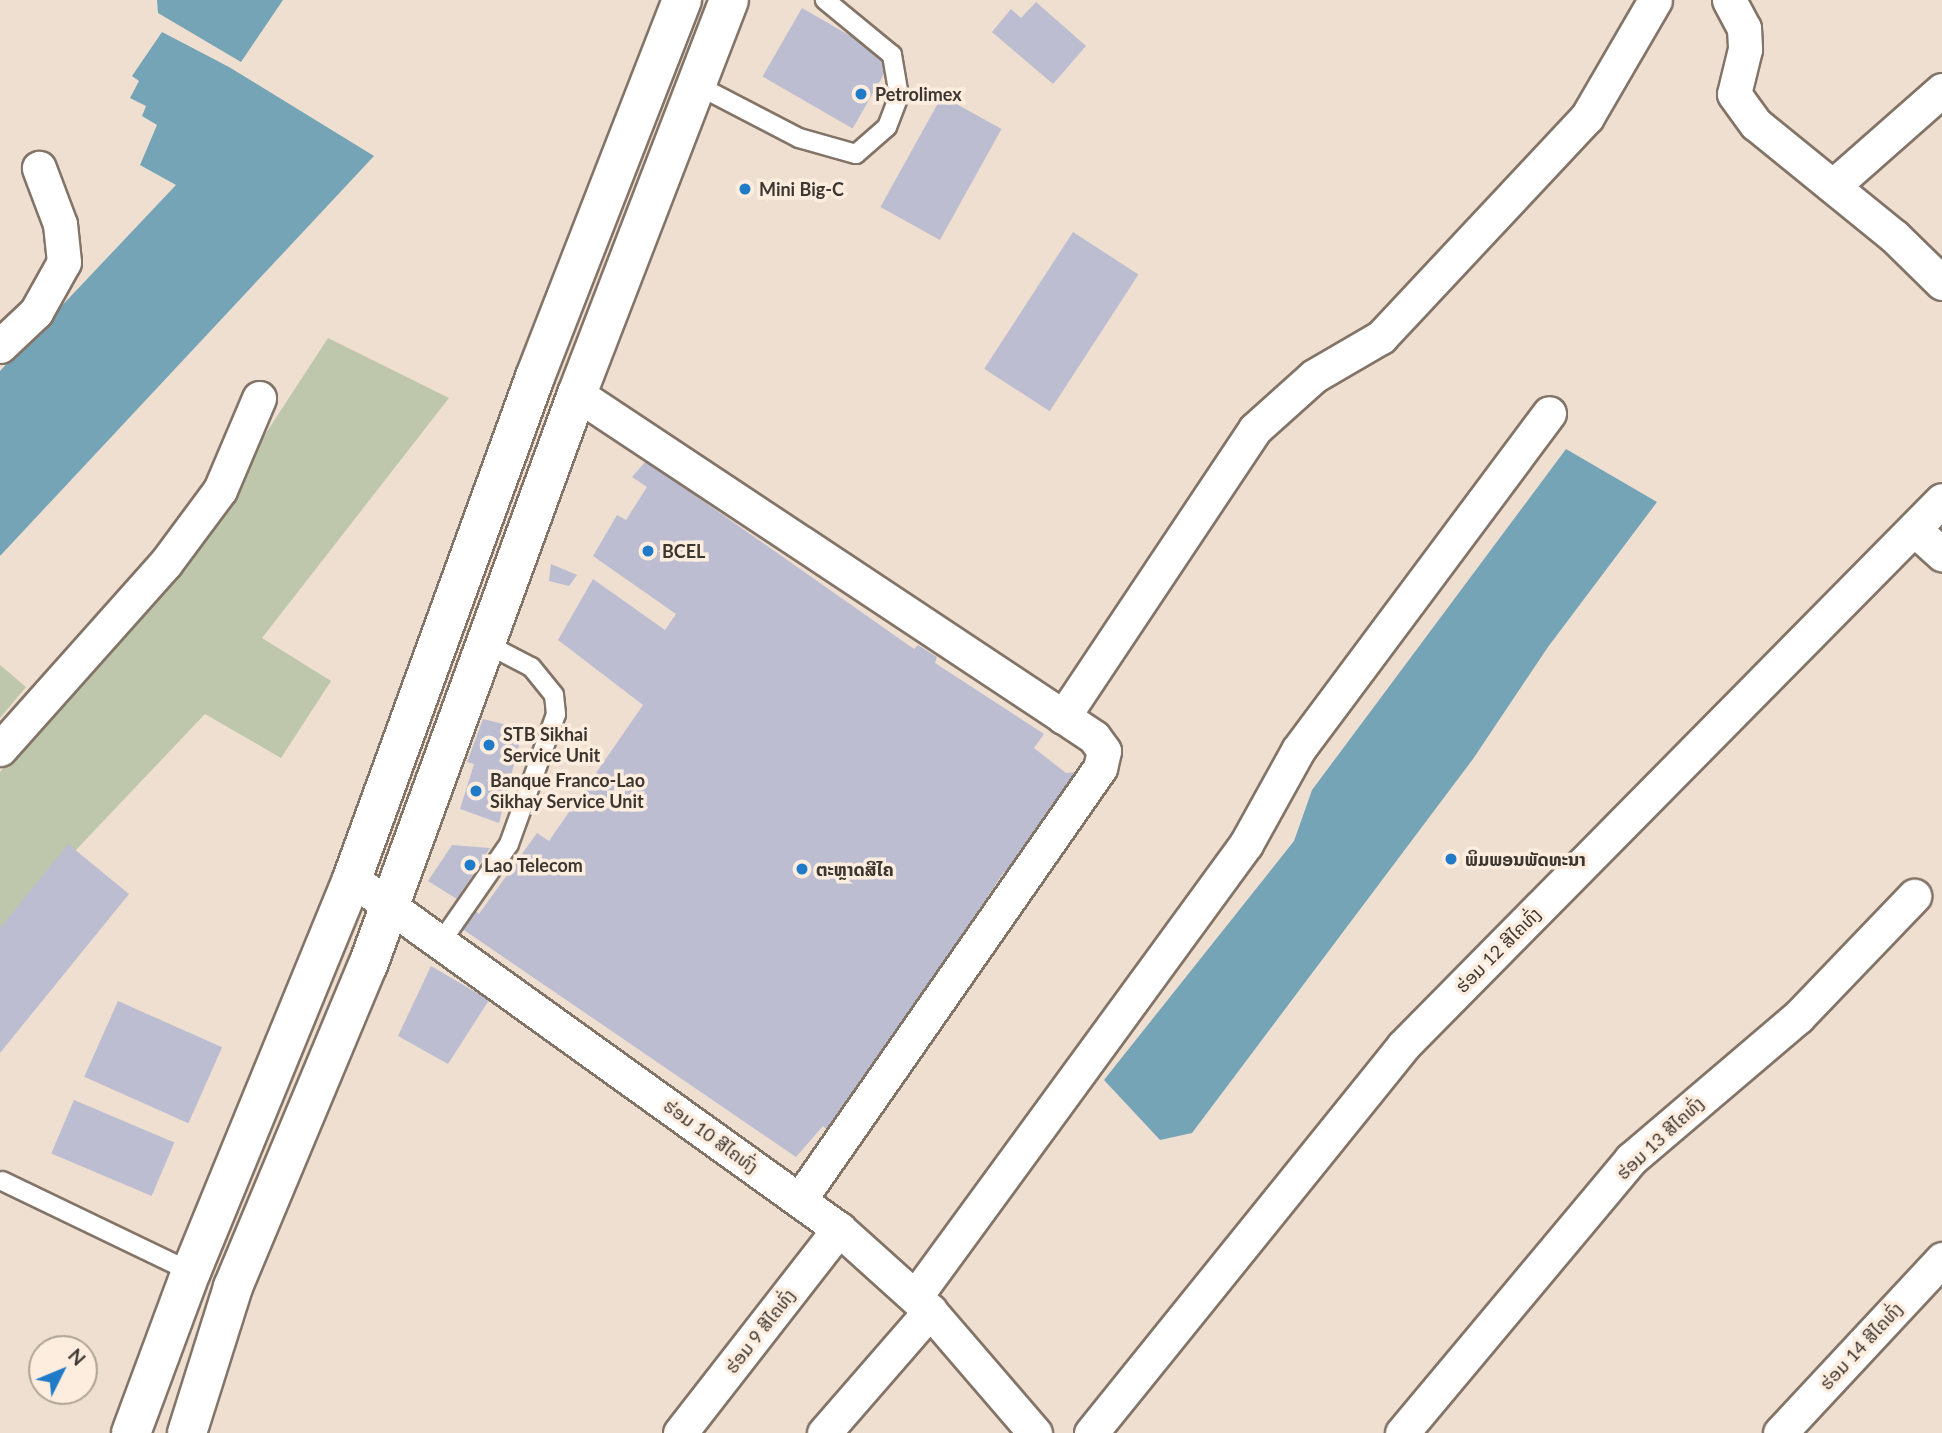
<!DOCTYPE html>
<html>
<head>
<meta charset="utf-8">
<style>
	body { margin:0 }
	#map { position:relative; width:1942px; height:1433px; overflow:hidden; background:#efdfd1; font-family:Lato,"Noto Sans Lao",sans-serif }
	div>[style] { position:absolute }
	.green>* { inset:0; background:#bec7ab }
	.water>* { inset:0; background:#76a4b7 }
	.building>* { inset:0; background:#bcbdd0; transform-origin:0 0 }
	.roads { filter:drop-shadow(2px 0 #837468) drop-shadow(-2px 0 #837468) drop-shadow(0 2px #837468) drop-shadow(0 -2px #837468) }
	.lane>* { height:18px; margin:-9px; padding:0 9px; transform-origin:9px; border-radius:9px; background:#fff }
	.street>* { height:33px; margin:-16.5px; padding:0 16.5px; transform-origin:16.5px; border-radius:16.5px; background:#fff }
	.highway>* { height:38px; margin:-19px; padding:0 19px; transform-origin:19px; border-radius:19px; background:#fff }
	.dots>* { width:19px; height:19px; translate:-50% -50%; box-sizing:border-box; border:4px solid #fdedde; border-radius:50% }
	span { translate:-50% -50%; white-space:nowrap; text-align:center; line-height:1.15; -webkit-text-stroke:7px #fdedde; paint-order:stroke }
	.poi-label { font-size:18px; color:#3c3630; font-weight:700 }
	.left { translate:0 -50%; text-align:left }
	.street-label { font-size:18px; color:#3c3630 }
	.north { position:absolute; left:28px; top:1335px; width:70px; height:70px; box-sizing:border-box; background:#fdedde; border:2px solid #b0a498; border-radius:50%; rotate:47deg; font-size:19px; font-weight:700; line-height:28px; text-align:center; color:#3c3630 }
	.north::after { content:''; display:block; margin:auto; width:24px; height:32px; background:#1f7ac7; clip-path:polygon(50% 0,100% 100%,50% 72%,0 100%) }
</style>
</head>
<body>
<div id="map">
	<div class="green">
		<i style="clip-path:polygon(328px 338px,449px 398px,262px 638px,331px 681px,281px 758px,205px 714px,74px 852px,0 943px,0 772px,201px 533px)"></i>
		<i style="clip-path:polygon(0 665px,26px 687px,0 718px)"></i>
	</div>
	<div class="water">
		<i style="clip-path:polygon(157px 0,283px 0,241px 62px,158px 13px)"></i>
		<i style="clip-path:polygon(162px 32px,229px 67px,374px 156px,0 556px,0 371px,176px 185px,140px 165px,157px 125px,142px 116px,146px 106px,130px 98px,139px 81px,132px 76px)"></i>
		<i style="clip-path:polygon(1566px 449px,1657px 502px,1548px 647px,1473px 759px,1192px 1133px,1160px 1140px,1104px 1080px,1294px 841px,1312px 790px)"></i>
	</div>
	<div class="building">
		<i style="clip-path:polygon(1036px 2px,1086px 46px,1053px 84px,992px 32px,1011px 9px,1021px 18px)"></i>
		<i style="left:802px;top:8px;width:104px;height:79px;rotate:30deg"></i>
		<i style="left:942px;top:96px;width:68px;height:127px;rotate:29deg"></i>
		<i style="left:1073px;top:232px;width:78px;height:163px;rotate:33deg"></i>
		<i style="clip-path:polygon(646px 461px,914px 649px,918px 645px,937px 657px,935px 663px,1044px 734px,1034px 748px,1066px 773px,1087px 771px,1008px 877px,1004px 872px,830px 1133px,823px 1126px,796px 1157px,461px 928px,473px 909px,479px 914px,537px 833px,549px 841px,643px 705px,558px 640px,593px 579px,665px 630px,676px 614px,593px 556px,617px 515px,626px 520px,647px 487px,632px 477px)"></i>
		<i style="clip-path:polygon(551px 564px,577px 575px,569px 586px,549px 581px)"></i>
		<i style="clip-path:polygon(483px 719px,523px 729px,499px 823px,460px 809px,474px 764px,467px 762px)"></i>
		<i style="clip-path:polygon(68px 844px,129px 894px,0 1053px,0 928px)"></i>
		<i style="clip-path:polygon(452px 845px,490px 848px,457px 899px,428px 881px)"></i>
		<i style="clip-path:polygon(431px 966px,489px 1000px,448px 1064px,398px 1036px)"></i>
		<i style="left:118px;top:1001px;width:114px;height:83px;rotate:24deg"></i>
		<i style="left:74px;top:1100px;width:109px;height:58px;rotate:23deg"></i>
	</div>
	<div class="roads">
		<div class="lane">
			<i style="left:697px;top:85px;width:115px;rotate:27.5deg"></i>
			<i style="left:799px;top:138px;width:59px;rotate:15.7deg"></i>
			<i style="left:856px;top:154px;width:41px;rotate:-41.1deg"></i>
			<i style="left:887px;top:127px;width:33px;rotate:-69deg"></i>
			<i style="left:899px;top:96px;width:42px;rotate:-99.7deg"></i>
			<i style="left:892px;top:55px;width:87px;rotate:-140.6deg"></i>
			<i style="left:441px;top:942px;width:119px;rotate:-55.2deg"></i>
			<i style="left:509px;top:844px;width:138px;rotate:-70.1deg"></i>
			<i style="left:556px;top:714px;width:19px;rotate:-96deg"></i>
			<i style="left:554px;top:695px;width:36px;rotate:-129deg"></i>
			<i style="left:531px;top:667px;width:52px;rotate:-152.4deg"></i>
			<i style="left:2px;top:1181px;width:210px;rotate:25.7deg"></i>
		</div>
		<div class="street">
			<i style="left:1729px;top:0;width:32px;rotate:62deg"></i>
			<i style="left:1744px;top:28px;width:21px;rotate:87deg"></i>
			<i style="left:1745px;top:49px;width:46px;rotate:103.7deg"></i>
			<i style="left:1734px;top:94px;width:37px;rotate:54deg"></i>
			<i style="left:1756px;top:124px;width:178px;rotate:39.1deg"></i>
			<i style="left:1894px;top:236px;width:67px;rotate:44.4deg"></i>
			<i style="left:1833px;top:186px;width:145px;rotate:-41.4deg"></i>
			<i style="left:0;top:346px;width:50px;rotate:-43.4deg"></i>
			<i style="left:36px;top:312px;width:57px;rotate:-60.8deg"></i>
			<i style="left:64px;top:262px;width:38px;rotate:-96deg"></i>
			<i style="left:60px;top:224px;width:60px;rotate:-110.6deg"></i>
			<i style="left:577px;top:394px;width:620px;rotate:33.56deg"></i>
			<i style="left:1094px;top:737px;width:17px;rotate:54deg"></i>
			<i style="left:1104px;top:751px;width:17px;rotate:103deg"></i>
			<i style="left:1100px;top:768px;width:525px;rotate:124.84deg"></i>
			<i style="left:1914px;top:529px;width:38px;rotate:42deg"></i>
			<i style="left:1063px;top:717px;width:346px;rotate:-56.3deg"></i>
			<i style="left:1255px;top:429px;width:79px;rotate:-41.9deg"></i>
			<i style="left:1314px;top:376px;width:78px;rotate:-30.2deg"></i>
			<i style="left:1381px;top:337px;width:301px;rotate:-46.9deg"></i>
			<i style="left:1587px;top:117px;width:135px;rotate:-59.8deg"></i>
			<i style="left:0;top:749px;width:248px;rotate:-48.3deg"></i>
			<i style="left:165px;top:564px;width:92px;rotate:-53.4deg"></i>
			<i style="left:220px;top:490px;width:100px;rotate:-67deg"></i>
			<i style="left:352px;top:879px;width:600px;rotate:35.7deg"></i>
			<i style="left:839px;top:1229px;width:122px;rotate:42deg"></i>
			<i style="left:930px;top:1311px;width:161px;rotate:49.3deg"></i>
			<i style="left:915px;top:1297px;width:561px;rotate:-53.84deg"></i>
			<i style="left:1246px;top:844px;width:107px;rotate:-61deg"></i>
			<i style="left:1298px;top:750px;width:420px;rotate:-53.3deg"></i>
			<i style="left:680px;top:1433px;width:259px;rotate:-52.1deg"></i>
			<i style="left:824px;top:1433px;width:162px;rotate:-49deg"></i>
			<i style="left:1091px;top:1433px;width:497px;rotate:-51.1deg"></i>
			<i style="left:1403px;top:1046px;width:767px;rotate:-45.37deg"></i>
			<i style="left:1402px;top:1433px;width:357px;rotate:-50.1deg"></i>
			<i style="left:1631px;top:1159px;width:219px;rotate:-40.4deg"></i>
			<i style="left:1798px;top:1017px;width:168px;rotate:-46.2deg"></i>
			<i style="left:1780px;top:1433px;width:238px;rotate:-47deg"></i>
		</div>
		<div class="highway">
			<i style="left:131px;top:1433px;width:172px;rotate:-69.6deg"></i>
			<i style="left:191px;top:1272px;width:425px;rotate:-67.7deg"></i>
			<i style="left:352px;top:879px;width:534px;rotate:-69.97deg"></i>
			<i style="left:535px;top:377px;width:405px;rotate:-68.7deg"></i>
			<i style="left:187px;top:1433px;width:153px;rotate:-72.5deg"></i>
			<i style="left:233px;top:1287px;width:349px;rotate:-67.3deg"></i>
			<i style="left:368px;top:965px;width:608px;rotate:-69.9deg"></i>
			<i style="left:577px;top:394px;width:422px;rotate:-68.9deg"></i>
		</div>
	</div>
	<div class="dots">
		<i style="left:861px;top:94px;background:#1f7ac7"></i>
		<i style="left:745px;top:189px;background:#1f7ac7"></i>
		<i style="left:648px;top:551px;background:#1f7ac7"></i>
		<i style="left:489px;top:745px;background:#1f7ac7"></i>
		<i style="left:476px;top:791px;background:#1f7ac7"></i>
		<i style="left:1451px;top:859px;background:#1f7ac7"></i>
		<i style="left:470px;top:865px;background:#1f7ac7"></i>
		<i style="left:802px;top:869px;background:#1f7ac7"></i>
	</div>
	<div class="poi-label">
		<span class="left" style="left:875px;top:94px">Petrolimex</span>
		<span class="left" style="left:759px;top:189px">Mini Big-C</span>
		<span class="left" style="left:662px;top:551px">BCEL</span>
		<span class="left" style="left:503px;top:745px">STB Sikhai<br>Service Unit</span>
		<span class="left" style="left:490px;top:791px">Banque Franco-Lao<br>Sikhay Service Unit</span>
		<span class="left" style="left:1465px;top:859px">ພິມພອນພັດທະນາ</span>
		<span class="left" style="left:484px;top:865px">Lao Telecom</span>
		<span class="left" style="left:816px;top:869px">ຕະຫຼາດສີໄຄ</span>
	</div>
	<div class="street-label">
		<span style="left:1498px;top:950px;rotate:-45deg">ຮ່ອມ 12 ສີໄຄທົ່ງ</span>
		<span style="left:711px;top:1136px;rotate:36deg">ຮ່ອມ 10 ສີໄຄທົ່ງ</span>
		<span style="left:1660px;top:1138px;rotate:-43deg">ຮ່ອມ 13 ສີໄຄທົ່ງ</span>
		<span style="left:760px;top:1331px;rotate:-52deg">ຮ່ອມ 9 ສີໄຄທົ່ງ</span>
		<span style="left:1861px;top:1346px;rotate:-47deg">ຮ່ອມ 14 ສີໄຄທົ່ງ</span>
	</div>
	<div class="north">N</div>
</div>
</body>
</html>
